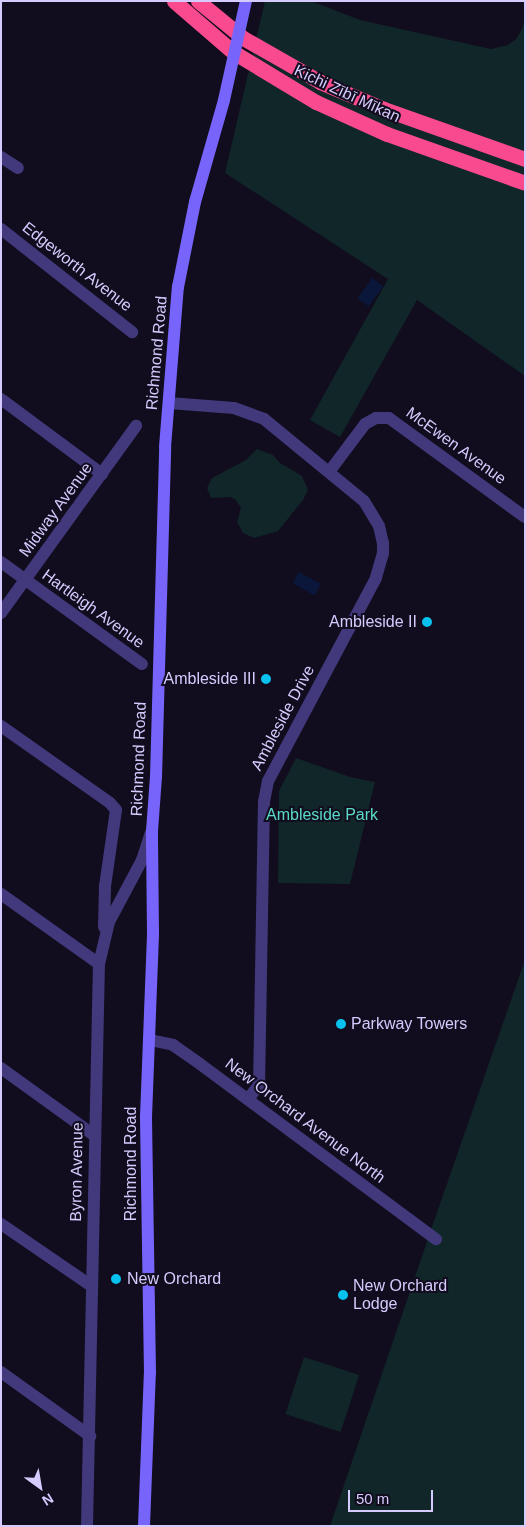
<!DOCTYPE html>
<html>
<head>
<meta charset="utf-8">
<style>
	body { margin:0 }
	#map { position:relative; width:526px; height:1527px; overflow:hidden; background:#110d1e; font-family:Helvetica,sans-serif }
	div>[style] { position:absolute }
	.green>* { inset:0; background:#102628; transform-origin:0 0 }
	.water>* { inset:0; background:#0a173a; transform-origin:0 0 }
	.street>* { height:12px; margin:-6px; padding:0 6px; transform-origin:6px; border-radius:6px; background:#42397c }
	.secondary>* { height:12px; margin:-6px; padding:0 6px; transform-origin:6px; border-radius:6px; background:#7765fb }
	.highway>* { height:15px; margin:-7.5px; padding:0 7.5px; transform-origin:7.5px; border-radius:7.5px; background:#fa4a8e }
	.secondary-bridge>* { height:12px; margin:-6px; padding:0 6px; transform-origin:6px; border-radius:6px; background:#7765fb }
	.dots>* { width:14px; height:14px; translate:-50% -50%; box-sizing:border-box; border:2px solid #110d1e; border-radius:50% }
	span { translate:-50% -50%; white-space:nowrap; text-align:center; line-height:1.15; -webkit-text-stroke:4px #110d1e; paint-order:stroke }
	.street-label { font-size:16px; color:#d6cbfe }
	.poi-label { font-size:16px; color:#d6cbfe }
	.right { translate:-100% -50%; text-align:right }
	.left { translate:0 -50%; text-align:left }
	.park-label { font-size:16px; color:#5adbc7 }
	.frame { position:absolute; inset:0; border:2px solid #d6cbfe; pointer-events:none }
	.north { position:absolute; left:15px; top:1462px; width:50px; height:50px; -webkit-text-stroke:4px #110d1e; paint-order:stroke; rotate:148deg; font-size:14px; font-weight:700; line-height:20px; text-align:center; color:#d6cbfe }
	.north::after { content:''; display:block; margin:auto; width:18px; height:22px; background:#d6cbfe; clip-path:polygon(50% 0,100% 100%,50% 72%,0 100%) }
	.scale { position:absolute; left:348px; top:1490px; width:85px; height:22px; box-sizing:border-box; border:2px solid #d6cbfe; border-top:0; padding-left:6px; font-size:15px; line-height:18px; white-space:nowrap; color:#d6cbfe; -webkit-text-stroke:4px #110d1e; paint-order:stroke }
</style>
</head>
<body>
<div id="map">
	<div class="green">
		<i style="clip-path:polygon(265px 1px,311px 1px,360px 20px,491px 49px,508px 45px,516px 39px,522px 29px,525px 18px,525px 376px,417px 300px,340px 437px,310px 420px,388px 279px,225px 173px)"></i>
		<i style="clip-path:polygon(257px 449px,273px 455px,280px 463px,302px 476px,308px 490px,303px 500px,278px 531px,254px 538px,243px 533px,237px 522px,241px 508px,235px 499px,230px 497px,211px 498px,207px 488px,212px 478px,246px 460px)"></i>
		<i style="clip-path:polygon(296px 758px,350px 777px,375px 782px,350px 884px,278px 883px,279px 791px)"></i>
		<i style="clip-path:polygon(525px 960px,525px 1526px,330px 1526px,434px 1221px)"></i>
		<i style="left:304px;top:1357px;width:58px;height:60px;rotate:18deg"></i>
	</div>
	<div class="water">
		<i style="left:372px;top:278px;width:14px;height:25px;rotate:36deg"></i>
		<i style="left:299px;top:572px;width:25px;height:13px;rotate:29deg"></i>
	</div>
	<div class="street">
		<i style="left:1px;top:157px;width:20px;rotate:33deg"></i>
		<i style="left:1px;top:229px;width:167px;rotate:38.2deg"></i>
		<i style="left:1px;top:399px;width:126px;rotate:36.6deg"></i>
		<i style="left:169px;top:403px;width:65px;rotate:4.4deg"></i>
		<i style="left:234px;top:408px;width:32px;rotate:20deg"></i>
		<i style="left:264px;top:419px;width:129px;rotate:39.4deg"></i>
		<i style="left:364px;top:501px;width:29px;rotate:59deg"></i>
		<i style="left:379px;top:526px;width:17px;rotate:77deg"></i>
		<i style="left:383px;top:543px;width:10px;rotate:90deg"></i>
		<i style="left:383px;top:553px;width:26px;rotate:106deg"></i>
		<i style="left:376px;top:578px;width:230px;rotate:118deg"></i>
		<i style="left:268px;top:781px;width:20px;rotate:101deg"></i>
		<i style="left:264px;top:801px;width:284px;rotate:91deg"></i>
		<i style="left:259px;top:1085px;width:18px;rotate:128deg"></i>
		<i style="left:329px;top:472px;width:60px;rotate:-53.1deg"></i>
		<i style="left:365px;top:424px;width:13px;rotate:-29deg"></i>
		<i style="left:376px;top:418px;width:13px"></i>
		<i style="left:389px;top:418px;width:168px;rotate:36.1deg"></i>
		<i style="left:1px;top:562px;width:174px;rotate:35.9deg"></i>
		<i style="left:1px;top:613px;width:231px;rotate:-54.2deg"></i>
		<i style="left:1px;top:726px;width:133px;rotate:35.2deg"></i>
		<i style="left:110px;top:803px;width:9px;rotate:49deg"></i>
		<i style="left:116px;top:810px;width:77px;rotate:98.2deg"></i>
		<i style="left:105px;top:886px;width:41px;rotate:91.4deg"></i>
		<i style="left:1px;top:894px;width:120px;rotate:35.5deg"></i>
		<i style="left:150px;top:1040px;width:24px;rotate:12deg"></i>
		<i style="left:173px;top:1045px;width:33px;rotate:35deg"></i>
		<i style="left:200px;top:1064px;width:294px;rotate:36.6deg"></i>
		<i style="left:1px;top:1068px;width:115px;rotate:35.8deg"></i>
		<i style="left:1px;top:1224px;width:108px;rotate:34.4deg"></i>
		<i style="left:1px;top:1372px;width:110px;rotate:35.7deg"></i>
		<i style="left:87px;top:1526px;width:562px;rotate:-88.78deg"></i>
		<i style="left:99px;top:964px;width:43px;rotate:-76.6deg"></i>
		<i style="left:109px;top:922px;width:70px;rotate:-62deg"></i>
		<i style="left:142px;top:860px;width:28px;rotate:-72deg"></i>
	</div>
	<div class="secondary">
		<i style="left:144px;top:1526px;width:153px;rotate:-87.8deg"></i>
		<i style="left:150px;top:1373px;width:256px;rotate:-90.9deg"></i>
		<i style="left:146px;top:1117px;width:183px;rotate:-87.8deg"></i>
		<i style="left:153px;top:934px;width:103px;rotate:-90.6deg"></i>
		<i style="left:152px;top:831px;width:54px;rotate:-85.8deg"></i>
		<i style="left:156px;top:777px;width:330px;rotate:-88.4deg"></i>
		<i style="left:165px;top:447px;width:161px;rotate:-85.4deg"></i>
		<i style="left:178px;top:287px;width:87px;rotate:-78.7deg"></i>
		<i style="left:195px;top:202px;width:106px;rotate:-74.1deg"></i>
	</div>
	<div class="highway">
		<i style="left:174px;top:1px;width:78px;rotate:40.8deg"></i>
		<i style="left:233px;top:52px;width:97px;rotate:31.1deg"></i>
		<i style="left:316px;top:102px;width:78px;rotate:24.3deg"></i>
		<i style="left:387px;top:134px;width:146px;rotate:19.5deg"></i>
		<i style="left:198px;top:1px;width:58px;rotate:39.4deg"></i>
		<i style="left:243px;top:38px;width:89px;rotate:29.7deg"></i>
		<i style="left:320px;top:82px;width:69px;rotate:22.9deg"></i>
		<i style="left:384px;top:109px;width:150px;rotate:19.5deg"></i>
	</div>
	<div class="secondary-bridge">
		<i style="left:224px;top:100px;width:101px;rotate:-77.5deg"></i>
	</div>
	<div class="dots">
		<i style="left:427px;top:622px;background:#07c1ee"></i>
		<i style="left:266px;top:679px;background:#07c1ee"></i>
		<i style="left:341px;top:1024px;background:#07c1ee"></i>
		<i style="left:116px;top:1279px;background:#07c1ee"></i>
		<i style="left:343px;top:1295px;background:#07c1ee"></i>
	</div>
	<div class="street-label">
		<span style="left:347px;top:94px;rotate:25deg">Kichi Zībī Mīkan</span>
		<span style="left:77px;top:267px;rotate:38deg">Edgeworth Avenue</span>
		<span style="left:157px;top:353px;rotate:-85deg">Richmond Road</span>
		<span style="left:456px;top:446px;rotate:36deg">McEwen Avenue</span>
		<span style="left:56px;top:510px;rotate:-54deg">Midway Avenue</span>
		<span style="left:93px;top:609px;rotate:36deg">Hartleigh Avenue</span>
		<span style="left:283px;top:718px;rotate:-62deg">Ambleside Drive</span>
		<span style="left:139px;top:759px;rotate:-88deg">Richmond Road</span>
		<span style="left:305px;top:1121px;rotate:37deg">New Orchard Avenue North</span>
		<span style="left:131px;top:1164px;rotate:-90deg">Richmond Road</span>
		<span style="left:77px;top:1172px;rotate:-89deg">Byron Avenue</span>
	</div>
	<div class="poi-label">
		<span class="right" style="left:417px;top:622px">Ambleside II</span>
		<span class="right" style="left:256px;top:679px">Ambleside III</span>
		<span class="left" style="left:351px;top:1024px">Parkway Towers</span>
		<span class="left" style="left:127px;top:1279px">New Orchard</span>
		<span class="left" style="left:353px;top:1295px">New Orchard<br>Lodge</span>
	</div>
	<div class="park-label">
		<span style="left:322px;top:815px">Ambleside Park</span>
	</div>
	<div class="frame"></div>
	<div class="north">N</div>
	<div class="scale">50 m</div>
</div>
</body>
</html>
